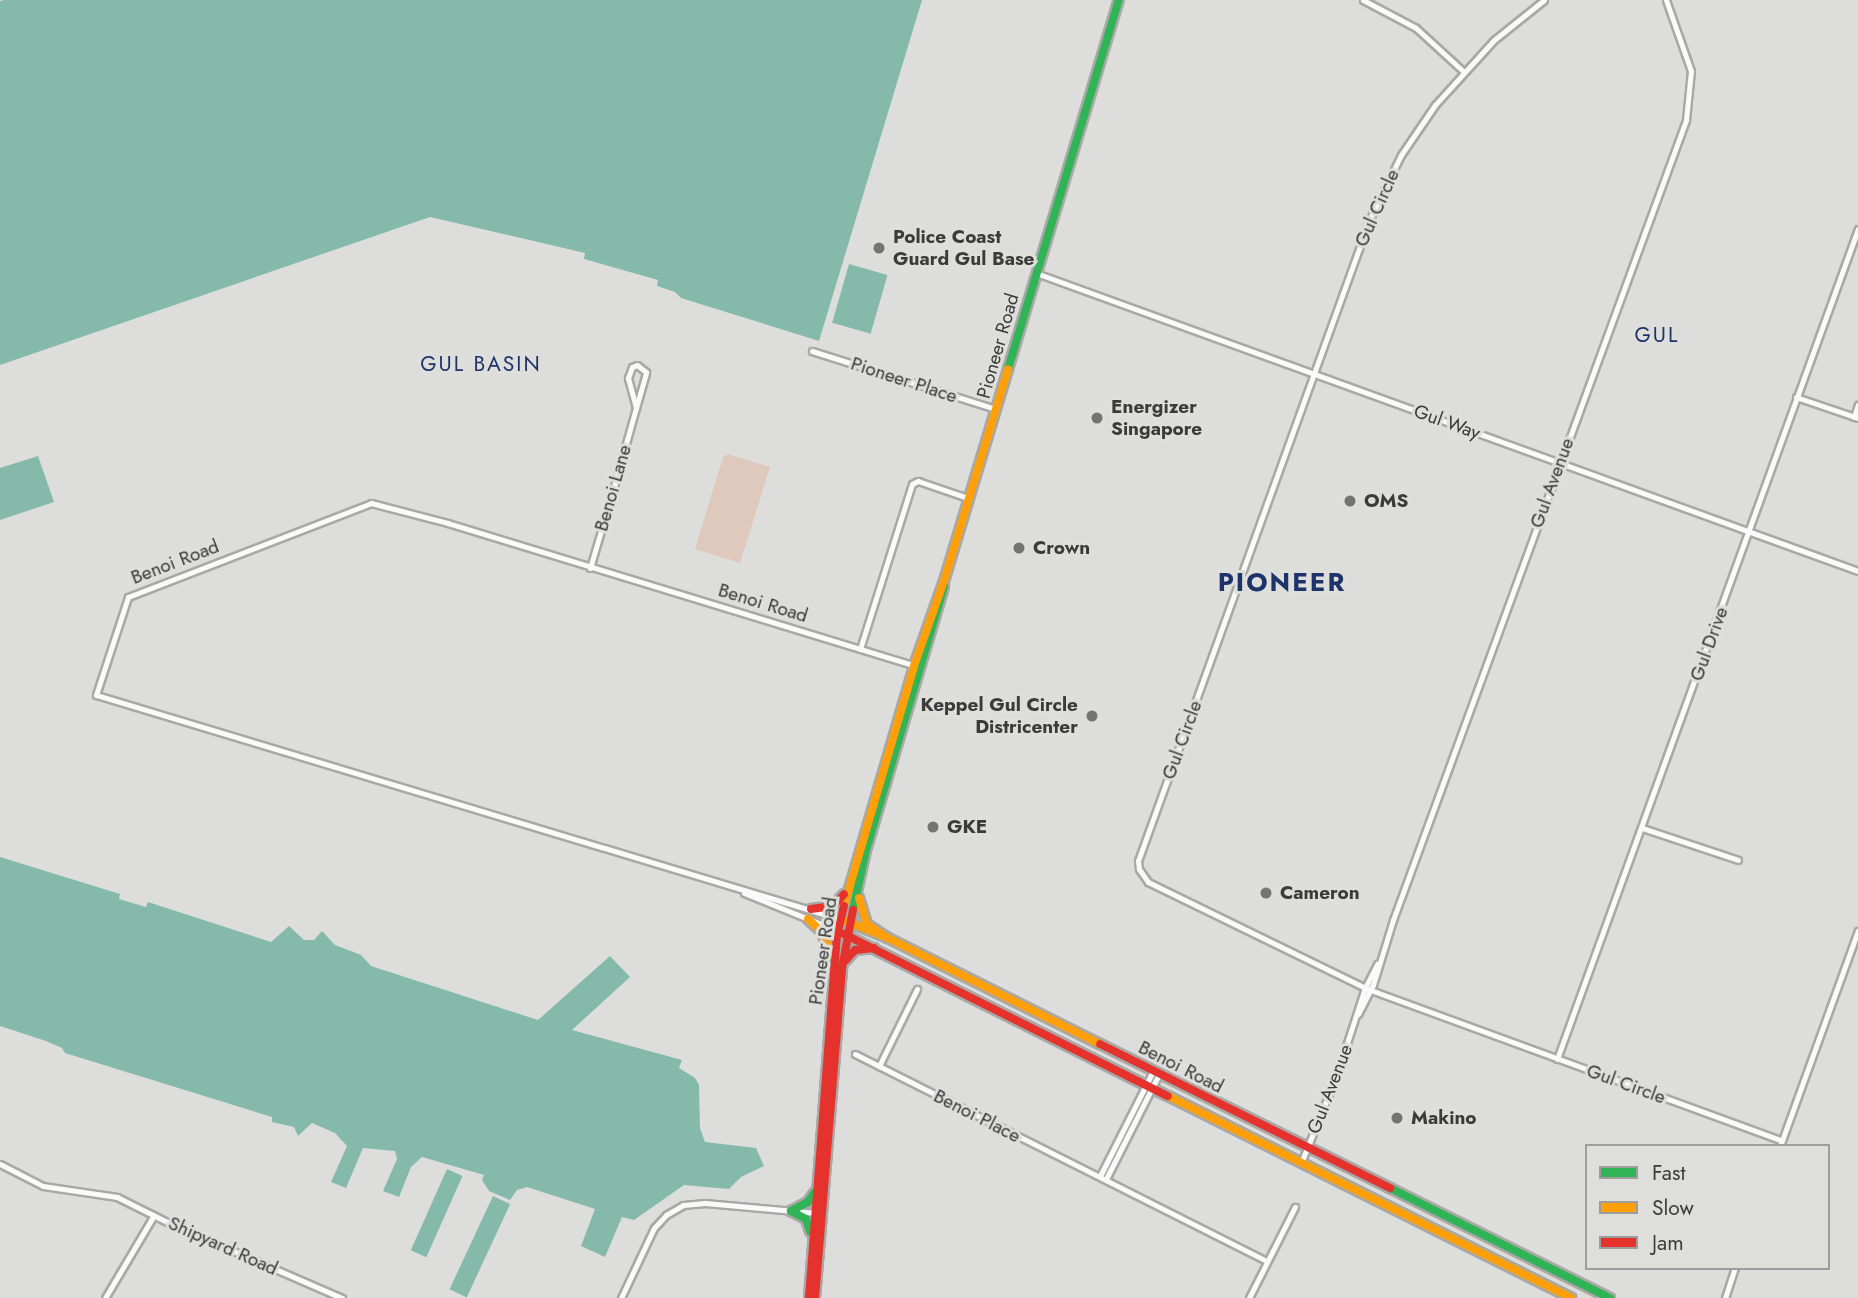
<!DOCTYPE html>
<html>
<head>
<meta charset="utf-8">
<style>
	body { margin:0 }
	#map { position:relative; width:1858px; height:1298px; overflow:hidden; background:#dddedc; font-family:Jost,sans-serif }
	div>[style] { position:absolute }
	.green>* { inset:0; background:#dec9bc }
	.water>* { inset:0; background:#85baaa; transform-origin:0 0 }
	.roads { filter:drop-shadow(2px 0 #a8a8a6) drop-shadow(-2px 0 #a8a8a6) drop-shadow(0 2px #a8a8a6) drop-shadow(0 -2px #a8a8a6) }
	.street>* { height:5px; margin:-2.5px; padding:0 2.5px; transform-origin:2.5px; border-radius:2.5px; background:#fafafa }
	.fast>* { height:8px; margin:-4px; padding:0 4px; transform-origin:4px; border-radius:4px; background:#30b455 }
	.slow>* { height:8px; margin:-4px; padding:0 4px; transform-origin:4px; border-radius:4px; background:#ff9f0a }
	.jam>* { height:8px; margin:-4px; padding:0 4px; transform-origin:4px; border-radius:4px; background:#e5322d }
	.dots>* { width:19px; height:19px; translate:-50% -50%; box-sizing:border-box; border:4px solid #dedfdb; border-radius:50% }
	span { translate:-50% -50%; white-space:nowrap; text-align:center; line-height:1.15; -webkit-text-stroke:6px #dedfdb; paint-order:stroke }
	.street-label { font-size:19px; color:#3b3c3a }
	.poi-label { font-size:19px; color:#3b3c3a; font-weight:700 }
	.left { translate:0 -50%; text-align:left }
	.right { translate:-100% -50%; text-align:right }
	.neighbourhood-label { font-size:21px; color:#1e336a; letter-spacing:2px }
	.district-label { font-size:26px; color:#1e336a; font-weight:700; letter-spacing:2px }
	.legend { position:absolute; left:1585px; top:1144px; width:245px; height:126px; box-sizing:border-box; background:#dedfdb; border:2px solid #9d9e9b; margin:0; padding:9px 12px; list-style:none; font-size:21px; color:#3b3c3a }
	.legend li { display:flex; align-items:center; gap:14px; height:35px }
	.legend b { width:35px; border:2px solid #9d9e9b }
</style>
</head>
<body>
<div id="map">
	<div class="green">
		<i style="clip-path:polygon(728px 454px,770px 467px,740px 563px,695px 549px,723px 457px)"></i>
	</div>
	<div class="water">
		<i style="clip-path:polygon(4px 0,922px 0,819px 341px,681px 298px,675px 292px,657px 286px,658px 280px,584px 259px,585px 253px,430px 217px,0 365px,0 1px)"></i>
		<i style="left:849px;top:264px;width:40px;height:61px;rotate:16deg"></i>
		<i style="clip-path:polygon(38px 456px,54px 502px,0 520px,0 468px)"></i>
		<i style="clip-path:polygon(0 857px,120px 894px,119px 899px,146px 907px,148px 902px,271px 942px,289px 926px,304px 940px,314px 940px,322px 931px,335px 945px,361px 955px,371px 966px,538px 1020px,610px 956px,630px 977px,572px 1030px,682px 1060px,679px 1068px,695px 1078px,699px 1085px,700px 1128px,705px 1142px,756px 1148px,764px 1166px,741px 1177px,729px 1189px,684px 1185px,634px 1220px,622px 1217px,605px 1257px,581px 1246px,595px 1209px,527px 1187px,517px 1190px,510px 1200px,489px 1191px,482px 1180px,484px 1175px,422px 1157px,411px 1167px,399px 1197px,383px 1191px,397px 1159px,395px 1151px,363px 1148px,346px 1188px,331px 1182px,347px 1146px,335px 1133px,312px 1123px,298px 1136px,294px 1127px,272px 1122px,272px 1117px,65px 1053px,62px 1048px,46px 1041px,0 1026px)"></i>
		<i style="left:447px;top:1169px;width:17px;height:89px;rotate:24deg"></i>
		<i style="left:493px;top:1196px;width:19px;height:103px;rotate:25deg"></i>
	</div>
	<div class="roads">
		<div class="street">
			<i style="left:1363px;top:0;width:60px;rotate:27.8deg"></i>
			<i style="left:1416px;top:28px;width:64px;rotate:42.5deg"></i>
			<i style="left:1544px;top:0;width:64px;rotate:141.3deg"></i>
			<i style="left:1494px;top:40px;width:88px;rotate:132.2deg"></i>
			<i style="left:1435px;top:105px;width:60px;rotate:124.2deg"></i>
			<i style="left:1401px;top:155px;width:73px;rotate:115.9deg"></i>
			<i style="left:1369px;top:221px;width:680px;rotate:109.85deg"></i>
			<i style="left:1138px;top:861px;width:8px;rotate:83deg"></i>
			<i style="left:1139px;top:869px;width:16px;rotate:55deg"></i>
			<i style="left:1148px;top:882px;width:242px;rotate:26deg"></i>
			<i style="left:1365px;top:988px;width:444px;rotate:20.1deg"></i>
			<i style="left:1036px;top:273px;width:874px;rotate:19.93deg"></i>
			<i style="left:812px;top:351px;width:193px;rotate:17.5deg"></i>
			<i style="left:1796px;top:397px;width:65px;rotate:18.7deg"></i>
			<i style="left:1854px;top:417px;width:13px;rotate:-72deg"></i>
			<i style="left:590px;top:568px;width:46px;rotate:-73.5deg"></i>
			<i style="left:603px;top:524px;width:43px;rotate:-73.7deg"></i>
			<i style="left:615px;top:483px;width:78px;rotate:-74.4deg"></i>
			<i style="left:636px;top:408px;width:37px;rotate:-74deg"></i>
			<i style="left:646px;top:372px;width:11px;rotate:-142deg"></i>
			<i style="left:637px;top:365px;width:5px;rotate:158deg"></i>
			<i style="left:632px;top:367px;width:12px;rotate:110deg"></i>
			<i style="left:628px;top:378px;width:31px;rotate:75deg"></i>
			<i style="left:860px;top:649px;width:173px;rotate:-72.5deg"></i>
			<i style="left:912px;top:484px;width:7px;rotate:-27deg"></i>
			<i style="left:918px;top:481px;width:53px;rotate:18.8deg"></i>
			<i style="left:1642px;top:828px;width:101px;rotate:18.4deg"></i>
			<i style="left:744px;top:893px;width:101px;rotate:22deg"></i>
			<i style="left:840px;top:919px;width:777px;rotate:-163.24deg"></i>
			<i style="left:96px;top:695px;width:103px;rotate:-71.9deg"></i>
			<i style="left:128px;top:597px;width:261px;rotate:-21.1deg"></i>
			<i style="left:371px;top:503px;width:80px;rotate:14.6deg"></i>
			<i style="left:448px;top:523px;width:489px;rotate:17deg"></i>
			<i style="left:1358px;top:1014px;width:33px;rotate:-63deg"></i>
			<i style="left:1373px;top:985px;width:68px;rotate:-72.9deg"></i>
			<i style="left:1393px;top:920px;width:852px;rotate:-69.88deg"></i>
			<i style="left:1686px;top:120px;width:49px;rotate:-84.2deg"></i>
			<i style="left:1691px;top:71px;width:75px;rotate:-109.4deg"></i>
			<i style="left:855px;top:1054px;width:461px;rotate:26.7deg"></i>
			<i style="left:1557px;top:1059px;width:883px;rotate:-70.07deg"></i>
			<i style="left:879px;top:1066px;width:86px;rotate:-63.7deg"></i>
			<i style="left:1780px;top:1146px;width:229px;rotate:-70.1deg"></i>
			<i style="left:1301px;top:1163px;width:93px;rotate:-67.9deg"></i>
			<i style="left:1336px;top:1077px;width:94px;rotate:-72deg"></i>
			<i style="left:1365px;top:988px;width:27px;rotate:-63deg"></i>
			<i style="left:0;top:1164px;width:48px;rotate:27.1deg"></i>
			<i style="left:43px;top:1186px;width:75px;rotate:8.5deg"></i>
			<i style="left:117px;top:1197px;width:56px;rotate:26.6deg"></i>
			<i style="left:167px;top:1222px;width:191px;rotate:23.5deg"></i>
			<i style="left:1100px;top:1176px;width:118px;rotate:-63.2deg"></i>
			<i style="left:1106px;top:1179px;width:118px;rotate:-63.2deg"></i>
			<i style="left:105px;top:1298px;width:96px;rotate:-59.4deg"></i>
			<i style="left:621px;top:1298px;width:77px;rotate:-64.8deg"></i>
			<i style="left:654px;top:1228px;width:18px;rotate:-47deg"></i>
			<i style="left:666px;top:1215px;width:20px;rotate:-30deg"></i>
			<i style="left:683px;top:1205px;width:22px;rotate:-5deg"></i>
			<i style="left:705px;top:1203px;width:112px;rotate:5.1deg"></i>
			<i style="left:1249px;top:1298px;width:102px;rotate:-63.2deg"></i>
			<i style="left:1725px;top:1298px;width:32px;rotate:-72deg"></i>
		</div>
		<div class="fast">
			<i style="left:1008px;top:369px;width:385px;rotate:-73.3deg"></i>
			<i style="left:853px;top:910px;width:61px;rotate:-77.8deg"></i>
			<i style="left:866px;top:850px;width:275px;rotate:-73.5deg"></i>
			<i style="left:1390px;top:1188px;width:246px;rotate:26.6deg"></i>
			<i style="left:791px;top:1211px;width:17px;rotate:28deg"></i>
			<i style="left:806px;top:1219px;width:13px;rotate:72deg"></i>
			<i style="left:791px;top:1211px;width:19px;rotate:-28deg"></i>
			<i style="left:808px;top:1202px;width:11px;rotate:-56deg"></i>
		</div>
		<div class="slow">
			<i style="left:859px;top:898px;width:27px;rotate:73deg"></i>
			<i style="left:867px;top:924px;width:25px;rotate:34deg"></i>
			<i style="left:844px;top:906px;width:250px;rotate:-73.7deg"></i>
			<i style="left:914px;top:666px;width:90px;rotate:-70.6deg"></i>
			<i style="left:944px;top:581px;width:221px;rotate:-73.2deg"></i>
			<i style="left:808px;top:919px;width:16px;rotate:43deg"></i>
			<i style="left:820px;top:930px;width:31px;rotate:63deg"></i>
			<i style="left:846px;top:921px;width:45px;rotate:22deg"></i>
			<i style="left:888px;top:938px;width:237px;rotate:26.6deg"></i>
			<i style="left:1168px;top:1096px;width:451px;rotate:26.6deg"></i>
		</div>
		<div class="jam">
			<i style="left:811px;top:909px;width:22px;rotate:-8deg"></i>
			<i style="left:833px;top:906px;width:16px;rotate:-47deg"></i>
			<i style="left:844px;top:934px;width:362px;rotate:26.6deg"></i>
			<i style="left:846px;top:960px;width:13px;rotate:-48deg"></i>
			<i style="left:855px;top:950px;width:19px;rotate:-6deg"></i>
			<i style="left:1100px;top:1044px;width:324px;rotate:26.4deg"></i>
			<i style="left:809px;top:1298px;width:363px;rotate:-85.6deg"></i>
			<i style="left:837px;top:936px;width:31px;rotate:-77deg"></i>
			<i style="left:815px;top:1298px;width:331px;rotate:-85.3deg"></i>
			<i style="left:842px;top:968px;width:59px;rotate:-79.3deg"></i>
		</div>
	</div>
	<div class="dots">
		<i style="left:879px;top:248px;background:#747573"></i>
		<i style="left:1097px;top:418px;background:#747573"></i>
		<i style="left:1350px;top:501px;background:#747573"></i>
		<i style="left:1019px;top:548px;background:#747573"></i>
		<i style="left:1092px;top:716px;background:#747573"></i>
		<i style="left:933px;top:827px;background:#747573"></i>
		<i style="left:1266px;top:893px;background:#747573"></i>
		<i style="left:1397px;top:1118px;background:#747573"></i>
	</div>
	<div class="street-label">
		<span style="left:1377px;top:208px;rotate:-66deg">Gul Circle</span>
		<span style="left:998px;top:346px;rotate:-74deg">Pioneer Road</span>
		<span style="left:904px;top:380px;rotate:18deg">Pioneer Place</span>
		<span style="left:1447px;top:422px;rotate:20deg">Gul Way</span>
		<span style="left:1552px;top:483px;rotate:-70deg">Gul Avenue</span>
		<span style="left:613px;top:488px;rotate:-74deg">Benoi Lane</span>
		<span style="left:175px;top:562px;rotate:-21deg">Benoi Road</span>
		<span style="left:763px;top:603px;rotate:17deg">Benoi Road</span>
		<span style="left:1709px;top:644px;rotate:-70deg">Gul Drive</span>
		<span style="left:1182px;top:740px;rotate:-70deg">Gul Circle</span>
		<span style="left:823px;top:951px;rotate:-82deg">Pioneer Road</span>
		<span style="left:1181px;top:1067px;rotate:27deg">Benoi Road</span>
		<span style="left:1626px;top:1084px;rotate:20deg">Gul Circle</span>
		<span style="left:1330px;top:1089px;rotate:-69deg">Gul Avenue</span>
		<span style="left:977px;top:1116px;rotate:27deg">Benoi Place</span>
		<span style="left:223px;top:1246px;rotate:24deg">Shipyard Road</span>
	</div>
	<div class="poi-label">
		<span class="left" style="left:893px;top:248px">Police Coast<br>Guard Gul Base</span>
		<span class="left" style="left:1111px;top:418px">Energizer<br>Singapore</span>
		<span class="left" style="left:1364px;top:501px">OMS</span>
		<span class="left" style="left:1033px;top:548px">Crown</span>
		<span class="right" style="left:1078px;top:716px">Keppel Gul Circle<br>Districenter</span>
		<span class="left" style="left:947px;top:827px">GKE</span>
		<span class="left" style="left:1280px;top:893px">Cameron</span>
		<span class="left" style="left:1411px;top:1118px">Makino</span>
	</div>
	<div class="neighbourhood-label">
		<span style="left:1657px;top:335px">GUL</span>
		<span style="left:481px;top:364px">GUL BASIN</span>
	</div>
	<div class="district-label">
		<span style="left:1282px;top:583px">PIONEER</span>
	</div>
	<ul class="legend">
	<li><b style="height:9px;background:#30b455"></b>Fast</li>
	<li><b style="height:9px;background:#ff9f0a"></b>Slow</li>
	<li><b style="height:9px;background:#e5322d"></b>Jam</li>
	</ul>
</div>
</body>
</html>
